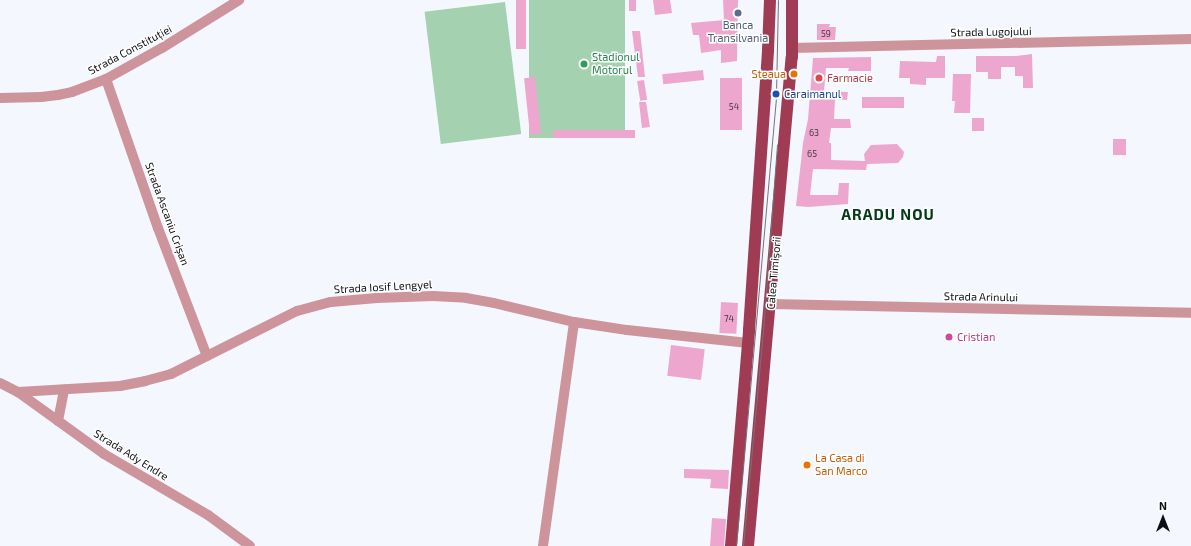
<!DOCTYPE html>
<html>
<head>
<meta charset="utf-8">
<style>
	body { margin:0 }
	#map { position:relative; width:1191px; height:546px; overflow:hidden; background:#f4f7fe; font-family:"Exo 2",sans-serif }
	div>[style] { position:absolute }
	.green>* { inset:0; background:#a4d1af; transform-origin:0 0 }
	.building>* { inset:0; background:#eda7cf; transform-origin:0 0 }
	.path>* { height:1.5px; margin-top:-0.75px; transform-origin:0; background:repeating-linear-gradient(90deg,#97999f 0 2px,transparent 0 4px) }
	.minor>* { height:10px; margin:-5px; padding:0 5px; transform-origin:5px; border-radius:5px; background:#cd949c }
	.major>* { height:12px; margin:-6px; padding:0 6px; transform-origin:6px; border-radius:6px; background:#9f3c53 }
	.tram>* { height:1px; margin:-0.5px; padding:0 0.5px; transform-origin:0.5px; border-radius:0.5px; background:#727479 }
	.dots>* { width:11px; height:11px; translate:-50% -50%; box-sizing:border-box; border:2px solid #fff; border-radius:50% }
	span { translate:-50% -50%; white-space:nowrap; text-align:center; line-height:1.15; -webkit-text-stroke:3px #fff; paint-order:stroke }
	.number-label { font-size:9px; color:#463542 }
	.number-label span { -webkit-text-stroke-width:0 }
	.service-label { font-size:11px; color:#4e5e75 }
	.street-label { font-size:11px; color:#0e0f13 }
	.leisure-label { font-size:11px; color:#27864d }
	.left { translate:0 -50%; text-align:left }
	.food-label { font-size:11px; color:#c56008 }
	.right { translate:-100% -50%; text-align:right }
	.health-label { font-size:11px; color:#be3a42 }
	.transit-label { font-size:11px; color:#164399 }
	.hotel-label { font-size:11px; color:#b23c85 }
	.district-label { font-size:15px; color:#043a18; font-weight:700; letter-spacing:1px }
	.north { position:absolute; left:1143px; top:498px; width:40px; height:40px; -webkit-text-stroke:3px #fff; paint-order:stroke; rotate:0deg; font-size:11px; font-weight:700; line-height:16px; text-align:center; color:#0e0f13 }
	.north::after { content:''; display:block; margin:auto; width:14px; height:18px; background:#0e0f13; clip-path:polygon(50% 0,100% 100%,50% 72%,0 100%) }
</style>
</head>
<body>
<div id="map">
	<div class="green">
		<i style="left:529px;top:0;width:96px;height:138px"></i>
		<i style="left:505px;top:2px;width:133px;height:81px;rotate:83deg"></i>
	</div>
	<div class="building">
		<i style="left:516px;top:0;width:10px;height:49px"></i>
		<i style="left:629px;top:0;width:7px;height:11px"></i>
		<i style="clip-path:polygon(653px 0,670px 0,672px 13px,655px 15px)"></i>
		<i style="clip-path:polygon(723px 0,738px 0,737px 61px,721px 63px,721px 50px,701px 53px,699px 35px,693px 35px,691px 23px,724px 20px)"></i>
		<i style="clip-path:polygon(817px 24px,830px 24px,829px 27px,836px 27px,835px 40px,817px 40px)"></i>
		<i style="clip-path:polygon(632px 31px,640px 31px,645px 77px,638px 77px)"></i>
		<i style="clip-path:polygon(1032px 54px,1033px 88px,1023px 88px,1023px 76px,1015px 76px,1015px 67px,1001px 67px,1001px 79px,988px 79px,988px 72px,976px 72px,976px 56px,1015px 56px)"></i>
		<i style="clip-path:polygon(937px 56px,945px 56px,945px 78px,926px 78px,926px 85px,910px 84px,910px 78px,899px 78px,900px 61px,936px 62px)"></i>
		<i style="clip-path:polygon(871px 57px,871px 71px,848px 71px,849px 68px,826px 68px,824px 91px,848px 92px,847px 100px,835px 99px,834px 119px,850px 119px,851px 128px,831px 128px,829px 143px,831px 143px,831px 160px,865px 161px,864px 154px,871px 145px,897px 144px,904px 152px,903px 157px,898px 163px,867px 164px,866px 170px,813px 169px,810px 195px,838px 195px,839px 183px,849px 183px,848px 204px,808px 207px,796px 206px,803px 143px,808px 119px,813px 58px)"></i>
		<i style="left:703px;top:70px;width:10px;height:41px;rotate:84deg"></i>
		<i style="clip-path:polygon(953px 74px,971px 74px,970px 113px,954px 113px,955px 101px,952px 101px)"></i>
		<i style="left:535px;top:77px;width:57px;height:11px;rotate:84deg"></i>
		<i style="left:720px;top:78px;width:22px;height:52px"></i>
		<i style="left:644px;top:80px;width:20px;height:7px;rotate:81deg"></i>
		<i style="left:862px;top:97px;width:42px;height:11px"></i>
		<i style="clip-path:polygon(639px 102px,646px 102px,650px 127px,642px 128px)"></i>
		<i style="left:984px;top:118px;width:13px;height:12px;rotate:90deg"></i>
		<i style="left:635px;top:130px;width:8px;height:82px;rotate:90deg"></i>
		<i style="left:1126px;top:139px;width:16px;height:13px;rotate:90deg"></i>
		<i style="left:721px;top:302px;width:17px;height:31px;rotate:3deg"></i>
		<i style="left:671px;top:345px;width:34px;height:31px;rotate:7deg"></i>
		<i style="clip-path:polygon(684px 469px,729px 470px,728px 489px,710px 488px,711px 479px,684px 478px)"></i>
		<i style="left:712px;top:518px;width:14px;height:28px;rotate:4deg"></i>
	</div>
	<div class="path">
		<i style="left:752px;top:38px;width:6px"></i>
	</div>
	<div class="minor">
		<i style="left:792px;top:48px;width:399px;rotate:-1.3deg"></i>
		<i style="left:106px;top:79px;width:158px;rotate:70.8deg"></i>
		<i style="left:158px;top:228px;width:137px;rotate:69.1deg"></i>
		<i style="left:0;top:98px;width:41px;rotate:-1.4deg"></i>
		<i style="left:41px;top:97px;width:17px;rotate:-7deg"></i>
		<i style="left:58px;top:95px;width:14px;rotate:-12deg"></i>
		<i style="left:72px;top:92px;width:36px;rotate:-21deg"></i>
		<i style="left:106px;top:79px;width:64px;rotate:-29deg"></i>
		<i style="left:162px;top:48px;width:91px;rotate:-31.9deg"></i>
		<i style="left:771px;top:304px;width:420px;rotate:1.2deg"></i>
		<i style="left:0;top:383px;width:20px;rotate:27deg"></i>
		<i style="left:18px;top:392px;width:106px;rotate:35.8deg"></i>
		<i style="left:104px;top:454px;width:121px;rotate:30.4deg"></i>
		<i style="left:208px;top:515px;width:52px;rotate:36.4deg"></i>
		<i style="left:18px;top:392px;width:102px;rotate:-3.4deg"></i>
		<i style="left:120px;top:386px;width:25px;rotate:-11deg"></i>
		<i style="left:145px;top:381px;width:27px;rotate:-15deg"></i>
		<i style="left:171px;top:374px;width:141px;rotate:-26.6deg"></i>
		<i style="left:297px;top:311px;width:35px;rotate:-15deg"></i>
		<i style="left:331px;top:302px;width:46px;rotate:-5deg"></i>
		<i style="left:377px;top:298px;width:56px;rotate:-2deg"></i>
		<i style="left:433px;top:296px;width:33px;rotate:3deg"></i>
		<i style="left:466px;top:298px;width:28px;rotate:10deg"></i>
		<i style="left:494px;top:303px;width:82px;rotate:13.4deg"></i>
		<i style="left:574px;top:322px;width:54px;rotate:8.6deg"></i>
		<i style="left:627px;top:330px;width:122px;rotate:6.1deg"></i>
		<i style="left:58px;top:421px;width:32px;rotate:-79deg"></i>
		<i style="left:543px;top:546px;width:226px;rotate:-82.1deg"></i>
	</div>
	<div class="major">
		<i style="left:731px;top:546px;width:217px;rotate:-85.2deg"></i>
		<i style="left:749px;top:330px;width:281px;rotate:-86.1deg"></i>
		<i style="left:768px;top:50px;width:50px;rotate:-87.7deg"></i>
		<i style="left:748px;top:546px;width:491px;rotate:-84.9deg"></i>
		<i style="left:792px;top:57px;width:57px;rotate:-90deg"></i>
	</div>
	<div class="tram">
		<i style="left:736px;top:546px;width:454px;rotate:-84.9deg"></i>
		<i style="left:776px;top:94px;width:94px;rotate:-88.8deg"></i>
		<i style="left:743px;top:546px;width:216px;rotate:-84.7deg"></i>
		<i style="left:763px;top:331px;width:187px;rotate:-85.7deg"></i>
	</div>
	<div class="dots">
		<i style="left:738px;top:13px;background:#5c6f8a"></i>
		<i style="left:584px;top:64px;background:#2e9e5b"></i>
		<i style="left:794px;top:74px;background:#e8710a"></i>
		<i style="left:819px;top:78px;background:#e0444e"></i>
		<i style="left:776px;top:94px;background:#1a4fb4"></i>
		<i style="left:949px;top:337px;background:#d1479c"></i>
		<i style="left:807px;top:465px;background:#e8710a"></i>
	</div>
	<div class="number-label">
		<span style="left:826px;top:34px">59</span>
		<span style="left:734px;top:107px">54</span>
		<span style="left:814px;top:133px">63</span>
		<span style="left:812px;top:154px">65</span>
		<span style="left:729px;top:319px">74</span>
	</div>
	<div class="service-label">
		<span style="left:738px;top:32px">Banca<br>Transilvania</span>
	</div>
	<div class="street-label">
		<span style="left:991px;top:32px;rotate:-1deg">Strada Lugojului</span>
		<span style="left:130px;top:50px;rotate:-28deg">Strada Constituției</span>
		<span style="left:167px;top:214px;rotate:70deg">Strada Ascaniu Crișan</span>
		<span style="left:774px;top:273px;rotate:-85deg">Calea Timișorii</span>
		<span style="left:383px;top:287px;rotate:-3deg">Strada Iosif Lengyel</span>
		<span style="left:981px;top:297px;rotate:1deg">Strada Arinului</span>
		<span style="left:131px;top:455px;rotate:32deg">Strada Ady Endre</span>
	</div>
	<div class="leisure-label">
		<span class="left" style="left:592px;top:64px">Stadionul<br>Motorul</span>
	</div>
	<div class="food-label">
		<span class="right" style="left:786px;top:74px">Steaua</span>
		<span class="left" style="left:815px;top:465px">La Casa di<br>San Marco</span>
	</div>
	<div class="health-label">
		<span class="left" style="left:827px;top:78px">Farmacie</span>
	</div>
	<div class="transit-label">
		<span class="left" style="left:784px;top:94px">Caraimanul</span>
	</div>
	<div class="hotel-label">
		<span class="left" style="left:957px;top:337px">Cristian</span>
	</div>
	<div class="district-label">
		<span style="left:888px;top:215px">ARADU NOU</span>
	</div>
	<div class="north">N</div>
</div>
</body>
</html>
